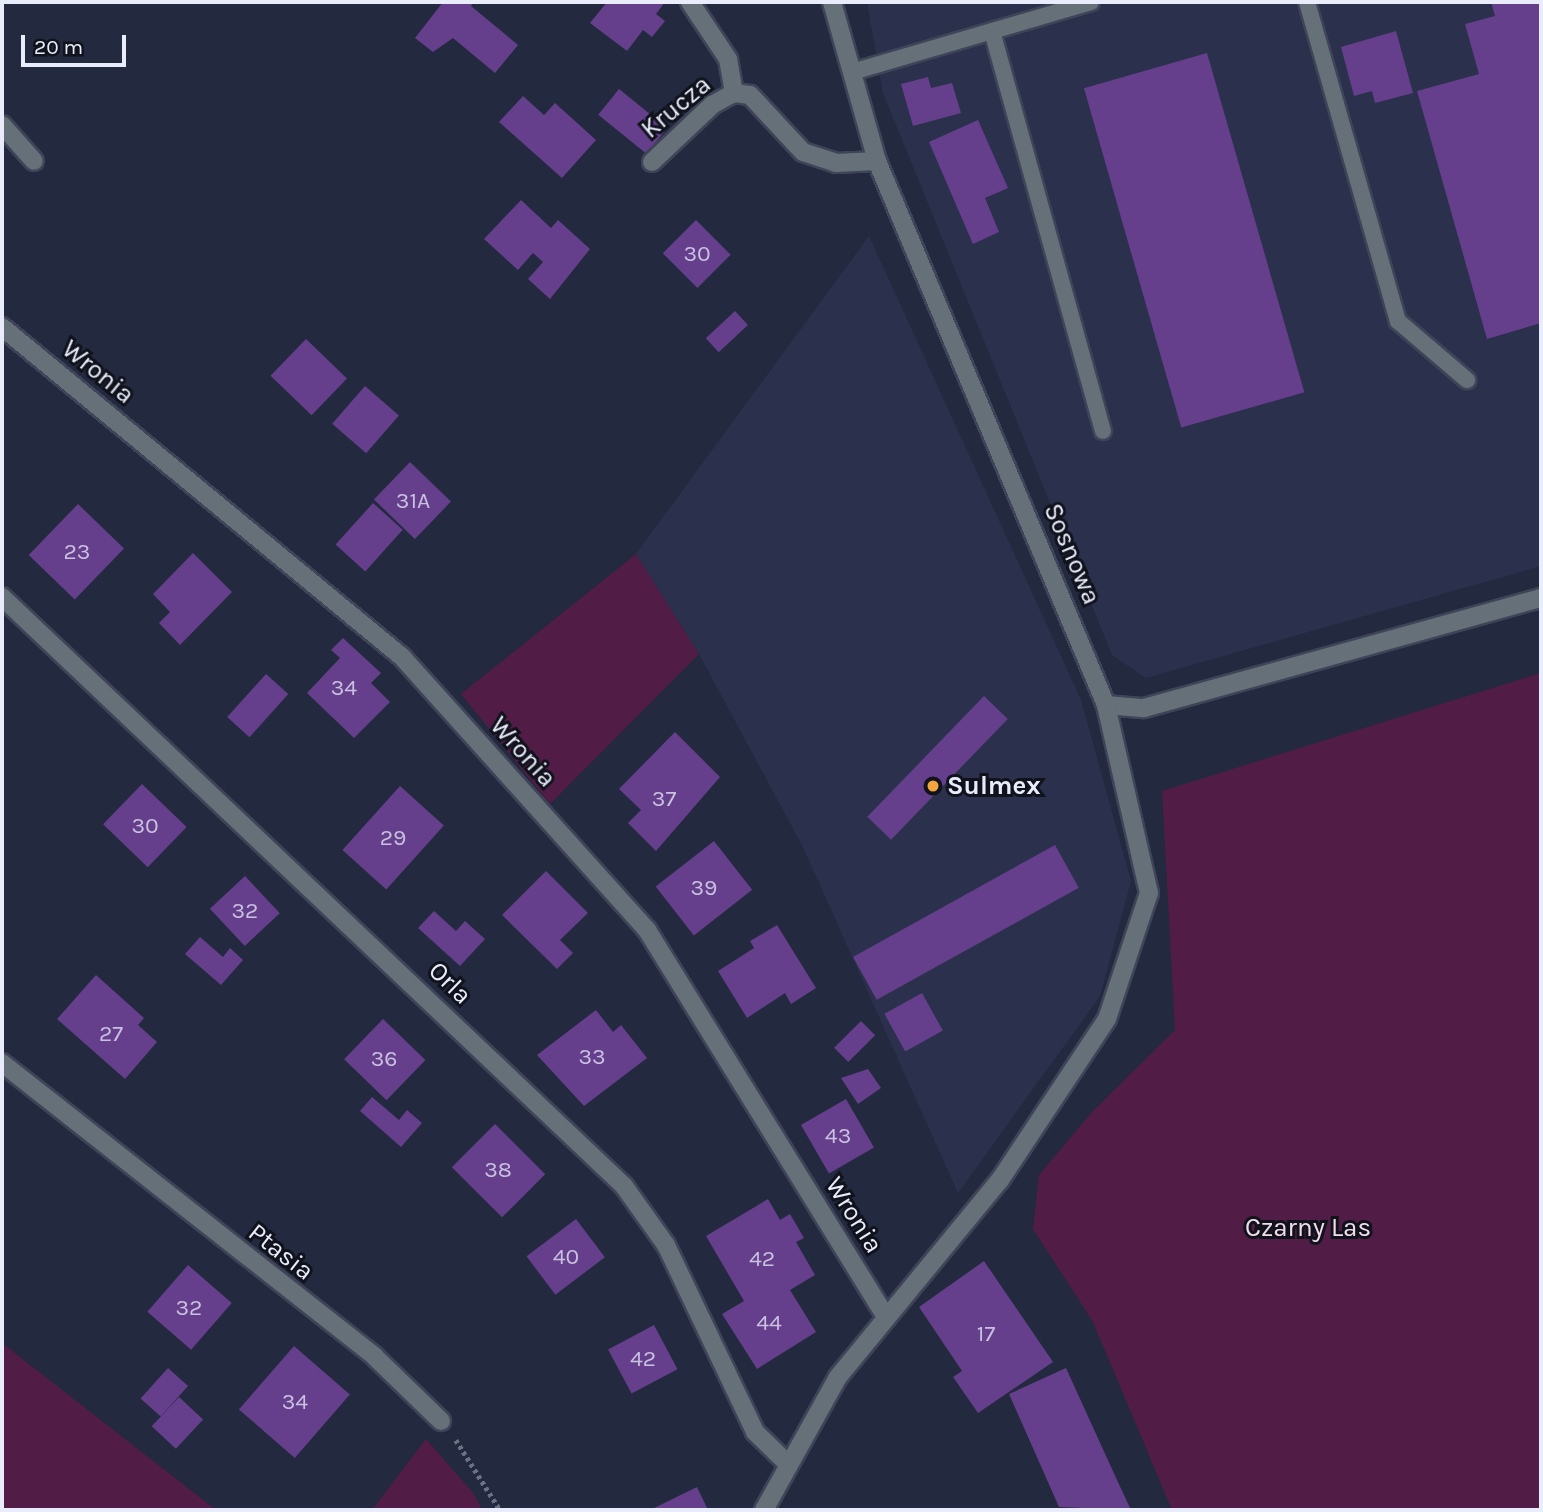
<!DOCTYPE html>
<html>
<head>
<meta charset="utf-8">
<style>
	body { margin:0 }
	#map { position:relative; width:1543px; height:1512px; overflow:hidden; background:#23293e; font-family:Karla,sans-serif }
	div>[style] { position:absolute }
	.built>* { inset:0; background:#2b314d }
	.green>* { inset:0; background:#511d46 }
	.building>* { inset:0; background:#653e8c; transform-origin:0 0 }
	.path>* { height:4.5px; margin-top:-2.25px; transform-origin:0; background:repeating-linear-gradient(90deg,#6c7183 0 3.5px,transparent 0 7px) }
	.roads { filter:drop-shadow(2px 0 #3f4458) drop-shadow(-2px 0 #3f4458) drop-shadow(0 2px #3f4458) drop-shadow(0 -2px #3f4458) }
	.service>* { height:16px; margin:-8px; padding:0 8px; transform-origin:8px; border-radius:8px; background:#657078 }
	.minor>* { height:18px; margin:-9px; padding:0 9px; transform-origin:9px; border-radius:9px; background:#657078 }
	.dots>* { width:19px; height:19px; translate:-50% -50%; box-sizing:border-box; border:4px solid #10121c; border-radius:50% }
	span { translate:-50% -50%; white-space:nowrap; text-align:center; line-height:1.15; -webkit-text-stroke:6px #10121c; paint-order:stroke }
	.number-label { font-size:23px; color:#c8c1df }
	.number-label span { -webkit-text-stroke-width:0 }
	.street-label { font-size:26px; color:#e9edfb }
	.poi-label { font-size:26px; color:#e9edfb; font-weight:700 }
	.left { translate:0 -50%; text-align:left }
	.park-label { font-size:26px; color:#f2dceb }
	.frame { position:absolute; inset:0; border:4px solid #e9edfb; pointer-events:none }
	.scale { position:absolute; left:21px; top:35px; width:105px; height:32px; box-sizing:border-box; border:4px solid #e9edfb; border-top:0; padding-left:9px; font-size:21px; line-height:24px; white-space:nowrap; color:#e9edfb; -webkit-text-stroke:5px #10121c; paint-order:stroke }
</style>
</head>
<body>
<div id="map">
	<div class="built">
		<i style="clip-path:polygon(867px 2px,1541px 2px,1541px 566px,1146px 678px,1112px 655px,883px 93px)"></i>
		<i style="clip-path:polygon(869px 236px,1081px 700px,1131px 881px,1100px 996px,958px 1193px,803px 847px,699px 654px,636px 554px)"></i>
	</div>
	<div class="green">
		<i style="clip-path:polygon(636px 554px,699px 654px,550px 804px,461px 694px)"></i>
		<i style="clip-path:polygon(1541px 673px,1541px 1510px,1172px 1510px,1093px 1322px,1033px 1229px,1039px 1175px,1092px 1112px,1175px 1030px,1162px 791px)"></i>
		<i style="clip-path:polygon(2px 1343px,216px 1510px,2px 1510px)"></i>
		<i style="clip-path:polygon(426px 1439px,474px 1494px,482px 1510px,372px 1510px)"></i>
	</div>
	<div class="building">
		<i style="clip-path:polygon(443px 2px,474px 2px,471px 6px,518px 45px,495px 73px,453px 38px,433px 52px,415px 38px)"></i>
		<i style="clip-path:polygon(607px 2px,665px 2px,656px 14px,665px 21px,652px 37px,643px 30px,627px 51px,590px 23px)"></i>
		<i style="clip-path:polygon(1491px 2px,1541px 2px,1541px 323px,1487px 339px,1417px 91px,1479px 74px,1465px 24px,1495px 16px)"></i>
		<i style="clip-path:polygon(1396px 31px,1413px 93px,1375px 103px,1372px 91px,1354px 96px,1341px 47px)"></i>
		<i style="left:1207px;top:53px;width:353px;height:128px;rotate:74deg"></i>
		<i style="clip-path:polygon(928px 77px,931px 88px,952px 83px,961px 113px,913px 126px,901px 84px)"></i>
		<i style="left:619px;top:89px;width:62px;height:33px;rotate:39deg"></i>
		<i style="clip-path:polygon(523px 96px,544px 115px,555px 103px,596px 140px,562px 178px,499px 122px)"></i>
		<i style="clip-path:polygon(978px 120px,1008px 188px,985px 198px,999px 232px,973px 244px,929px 142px)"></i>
		<i style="clip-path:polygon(521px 200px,551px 228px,558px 220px,590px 249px,550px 299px,528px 279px,543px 262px,533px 253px,518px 270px,484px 239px)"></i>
		<i style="left:696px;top:220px;width:49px;height:47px;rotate:45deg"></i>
		<i style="left:735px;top:311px;width:19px;height:40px;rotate:47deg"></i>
		<i style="left:306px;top:339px;width:57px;height:51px;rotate:44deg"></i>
		<i style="left:365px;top:386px;width:45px;height:50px;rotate:41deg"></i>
		<i style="left:410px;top:462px;width:57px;height:52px;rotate:44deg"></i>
		<i style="left:373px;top:503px;width:40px;height:56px;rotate:42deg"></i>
		<i style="left:78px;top:504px;width:64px;height:71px;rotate:44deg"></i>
		<i style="clip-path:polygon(193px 553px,232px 592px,180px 645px,159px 623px,170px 612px,153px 594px)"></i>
		<i style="clip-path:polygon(343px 638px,381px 673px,371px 683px,390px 702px,354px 738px,307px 693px,340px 658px,331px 650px)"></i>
		<i style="left:266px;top:674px;width:30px;height:58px;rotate:42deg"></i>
		<i style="left:984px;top:696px;width:33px;height:168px;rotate:44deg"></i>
		<i style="clip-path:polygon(675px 732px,720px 777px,656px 851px,628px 823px,641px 810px,619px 789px)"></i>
		<i style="left:142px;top:784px;width:62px;height:56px;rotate:44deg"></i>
		<i style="left:400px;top:786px;width:59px;height:86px;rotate:42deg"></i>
		<i style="left:714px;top:841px;width:62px;height:74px;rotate:52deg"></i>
		<i style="left:1055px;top:845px;width:49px;height:231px;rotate:61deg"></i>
		<i style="clip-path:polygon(546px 871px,588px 913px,560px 940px,573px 953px,557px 969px,502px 915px)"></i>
		<i style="left:245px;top:876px;width:51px;height:48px;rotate:47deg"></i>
		<i style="clip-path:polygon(434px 911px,456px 931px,465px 921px,485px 939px,460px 966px,418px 928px)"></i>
		<i style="clip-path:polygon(777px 925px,816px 988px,791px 1004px,785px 993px,747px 1018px,718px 971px,754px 948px,750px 941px)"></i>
		<i style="clip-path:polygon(200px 937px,223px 957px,230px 948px,243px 960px,221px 985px,185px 954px)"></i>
		<i style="clip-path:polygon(96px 975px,144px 1018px,138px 1025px,157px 1042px,125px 1079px,57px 1019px)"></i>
		<i style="left:922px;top:993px;width:43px;height:43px;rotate:61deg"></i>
		<i style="clip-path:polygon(596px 1010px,613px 1032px,621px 1025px,647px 1058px,584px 1106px,537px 1055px)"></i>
		<i style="left:383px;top:1019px;width:59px;height:56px;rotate:44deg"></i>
		<i style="left:861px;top:1021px;width:20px;height:38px;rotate:45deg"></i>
		<i style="clip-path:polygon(868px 1069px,881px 1088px,858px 1104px,841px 1078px)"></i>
		<i style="clip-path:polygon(372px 1097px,399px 1120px,407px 1110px,422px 1123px,401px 1147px,360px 1111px)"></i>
		<i style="left:846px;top:1099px;width:56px;height:52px;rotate:60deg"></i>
		<i style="left:495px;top:1124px;width:71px;height:61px;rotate:45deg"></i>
		<i style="clip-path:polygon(768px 1199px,780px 1220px,790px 1214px,804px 1238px,796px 1242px,815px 1275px,790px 1290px,816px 1332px,757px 1369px,722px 1314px,744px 1301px,706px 1236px)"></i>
		<i style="left:576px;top:1219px;width:48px;height:62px;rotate:53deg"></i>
		<i style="clip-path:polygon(984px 1261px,1053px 1362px,978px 1413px,953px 1377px,962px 1371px,919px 1307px)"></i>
		<i style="left:188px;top:1265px;width:58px;height:62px;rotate:41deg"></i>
		<i style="left:654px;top:1325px;width:50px;height:52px;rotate:62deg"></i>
		<i style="left:294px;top:1346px;width:74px;height:84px;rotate:41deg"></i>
		<i style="left:168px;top:1368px;width:27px;height:41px;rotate:42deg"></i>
		<i style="clip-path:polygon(1066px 1368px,1117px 1480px,1131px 1510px,1059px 1507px,1009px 1394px)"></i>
		<i style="left:179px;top:1397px;width:33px;height:40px;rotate:43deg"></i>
		<i style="clip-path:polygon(697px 1487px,708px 1510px,650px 1510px)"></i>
	</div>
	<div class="path">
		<i style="left:456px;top:1440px;width:83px;rotate:57.8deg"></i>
	</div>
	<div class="roads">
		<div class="service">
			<i style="left:1307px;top:2px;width:332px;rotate:74.1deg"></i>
			<i style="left:1398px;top:321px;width:91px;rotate:40.5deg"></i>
			<i style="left:992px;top:31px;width:415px;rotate:74.5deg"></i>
			<i style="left:852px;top:72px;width:249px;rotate:-16.3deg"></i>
		</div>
		<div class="minor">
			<i style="left:690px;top:2px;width:69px;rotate:56.3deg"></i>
			<i style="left:728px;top:59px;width:35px;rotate:80deg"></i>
			<i style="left:832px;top:2px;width:165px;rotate:74.2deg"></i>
			<i style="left:877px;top:161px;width:590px;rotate:67.17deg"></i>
			<i style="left:1106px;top:705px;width:38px;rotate:5deg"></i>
			<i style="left:1144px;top:708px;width:412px;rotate:-15.5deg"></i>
			<i style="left:2px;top:125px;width:48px;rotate:48.4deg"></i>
			<i style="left:652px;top:162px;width:83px;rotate:-43.5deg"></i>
			<i style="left:712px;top:105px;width:25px;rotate:-29deg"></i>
			<i style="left:734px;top:93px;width:16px;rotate:7deg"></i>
			<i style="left:750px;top:95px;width:78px;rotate:47.1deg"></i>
			<i style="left:803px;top:152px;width:35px;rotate:18deg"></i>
			<i style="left:836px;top:163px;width:41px;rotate:-2.8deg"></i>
			<i style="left:2px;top:327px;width:519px;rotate:39.52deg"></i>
			<i style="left:402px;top:657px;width:367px;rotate:48.1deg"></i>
			<i style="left:647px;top:930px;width:455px;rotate:58.3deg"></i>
			<i style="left:2px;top:597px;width:857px;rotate:43.44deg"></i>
			<i style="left:624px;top:1186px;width:72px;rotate:54.6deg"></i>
			<i style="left:666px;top:1245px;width:207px;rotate:64.5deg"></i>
			<i style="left:755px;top:1432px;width:46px;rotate:44.1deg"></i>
			<i style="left:2px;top:1063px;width:475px;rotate:38.2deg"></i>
			<i style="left:375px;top:1357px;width:92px;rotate:44.1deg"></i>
			<i style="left:764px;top:1510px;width:152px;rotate:-60.9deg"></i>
			<i style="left:838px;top:1377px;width:255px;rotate:-50.6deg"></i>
			<i style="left:1000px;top:1180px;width:193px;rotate:-56.4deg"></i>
			<i style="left:1107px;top:1019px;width:133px;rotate:-71.6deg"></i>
			<i style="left:1149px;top:893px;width:193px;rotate:-102.9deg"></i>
		</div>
	</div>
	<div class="dots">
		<i style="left:933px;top:786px;background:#f1a63f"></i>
	</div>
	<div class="number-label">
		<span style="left:697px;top:254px">30</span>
		<span style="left:413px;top:501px">31A</span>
		<span style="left:77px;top:552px">23</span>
		<span style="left:344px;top:688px">34</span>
		<span style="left:664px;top:799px">37</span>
		<span style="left:145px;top:826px">30</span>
		<span style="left:393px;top:838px">29</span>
		<span style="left:704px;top:888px">39</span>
		<span style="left:245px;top:911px">32</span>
		<span style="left:111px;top:1034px">27</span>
		<span style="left:592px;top:1057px">33</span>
		<span style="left:384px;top:1059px">36</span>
		<span style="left:838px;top:1136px">43</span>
		<span style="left:498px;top:1170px">38</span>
		<span style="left:566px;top:1257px">40</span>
		<span style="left:762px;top:1259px">42</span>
		<span style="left:189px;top:1308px">32</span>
		<span style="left:769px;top:1323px">44</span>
		<span style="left:986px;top:1334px">17</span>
		<span style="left:643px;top:1359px">42</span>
		<span style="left:295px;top:1402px">34</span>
	</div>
	<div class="street-label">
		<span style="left:676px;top:107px;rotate:-40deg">Krucza</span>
		<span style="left:98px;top:372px;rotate:39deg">Wronia</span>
		<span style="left:1072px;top:554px;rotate:67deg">Sosnowa</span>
		<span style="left:523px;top:752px;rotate:48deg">Wronia</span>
		<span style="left:450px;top:983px;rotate:44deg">Orla</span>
		<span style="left:854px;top:1215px;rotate:58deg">Wronia</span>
		<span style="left:281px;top:1252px;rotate:38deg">Ptasia</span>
	</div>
	<div class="poi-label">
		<span class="left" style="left:947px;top:786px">Sulmex</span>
	</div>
	<div class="park-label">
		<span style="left:1308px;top:1228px">Czarny Las</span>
	</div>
	<div class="frame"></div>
	<div class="scale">20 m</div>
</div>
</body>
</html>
